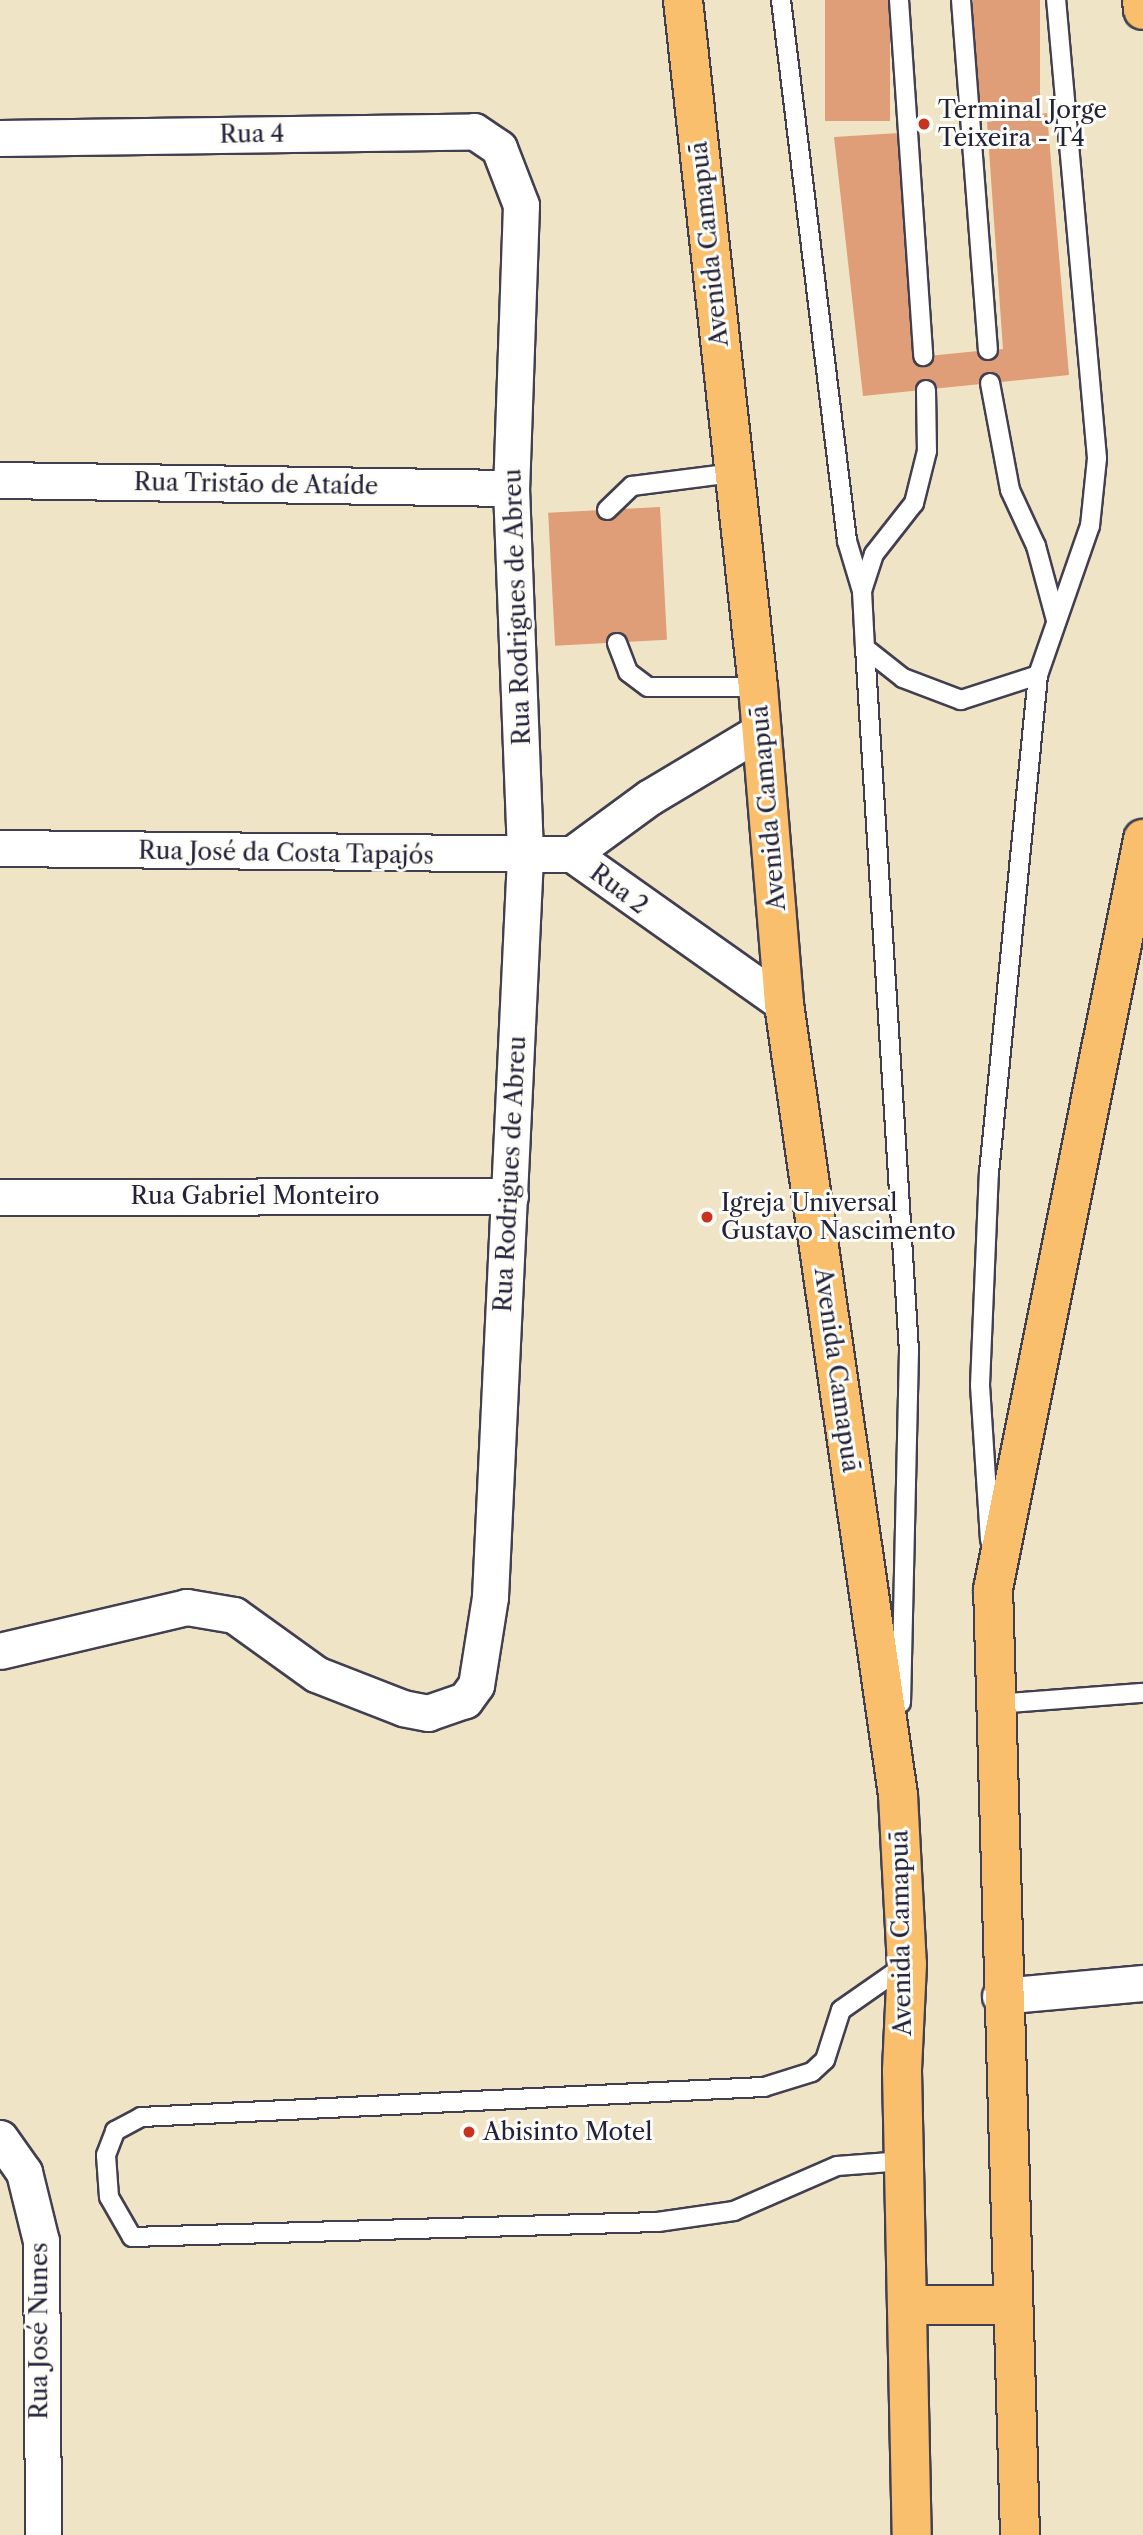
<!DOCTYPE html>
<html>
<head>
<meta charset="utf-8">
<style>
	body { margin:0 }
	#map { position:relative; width:1143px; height:2535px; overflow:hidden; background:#f0e4c7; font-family:"Libre Caslon Text",serif }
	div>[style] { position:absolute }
	.building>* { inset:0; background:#df9e78; transform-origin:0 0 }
	.roads { filter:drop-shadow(2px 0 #413f50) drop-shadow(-2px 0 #413f50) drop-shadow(0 2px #413f50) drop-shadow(0 -2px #413f50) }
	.lane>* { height:18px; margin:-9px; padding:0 9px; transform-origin:9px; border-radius:9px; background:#fff }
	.street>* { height:35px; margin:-17.5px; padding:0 17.5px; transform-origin:17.5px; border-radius:17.5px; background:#fff }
	.primary>* { height:38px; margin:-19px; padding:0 19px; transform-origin:19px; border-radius:19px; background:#f9bf6c }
	.dots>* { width:19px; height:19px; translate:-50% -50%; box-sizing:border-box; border:4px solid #fdfcf7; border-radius:50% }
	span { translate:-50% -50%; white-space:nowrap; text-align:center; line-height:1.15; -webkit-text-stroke:6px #fdfcf7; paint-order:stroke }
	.poi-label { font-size:24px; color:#22223b }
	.left { translate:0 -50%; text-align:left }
	.street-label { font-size:24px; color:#22223b }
</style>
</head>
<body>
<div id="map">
	<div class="building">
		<i style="left:825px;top:0;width:65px;height:121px"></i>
		<i style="left:973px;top:0;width:67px;height:102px"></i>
		<i style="clip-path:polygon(1047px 113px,1069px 375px,863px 396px,834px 137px,899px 133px,918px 357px,988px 350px,1003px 349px,987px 122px)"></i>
		<i style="left:660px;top:507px;width:133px;height:112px;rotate:87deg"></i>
	</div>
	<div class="roads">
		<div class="lane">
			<i style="left:781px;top:0;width:545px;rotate:83.04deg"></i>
			<i style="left:847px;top:541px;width:52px;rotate:73.3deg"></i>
			<i style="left:899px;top:0;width:357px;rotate:86.1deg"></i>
			<i style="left:961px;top:0;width:351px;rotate:85.6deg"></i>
			<i style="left:990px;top:383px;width:109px;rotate:79.4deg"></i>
			<i style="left:1010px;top:490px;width:62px;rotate:65.1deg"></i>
			<i style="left:1036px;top:546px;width:77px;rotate:74.9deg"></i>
			<i style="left:926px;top:390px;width:61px;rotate:89.1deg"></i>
			<i style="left:927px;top:451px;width:54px;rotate:104deg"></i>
			<i style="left:914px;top:503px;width:65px;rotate:128.1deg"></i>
			<i style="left:874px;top:554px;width:39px;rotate:108deg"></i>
			<i style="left:862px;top:591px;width:57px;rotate:87deg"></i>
			<i style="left:865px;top:648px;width:48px;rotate:38.3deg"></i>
			<i style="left:903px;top:678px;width:62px;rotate:20.8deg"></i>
			<i style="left:961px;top:700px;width:81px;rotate:-18deg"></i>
			<i style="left:607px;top:510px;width:35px;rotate:-44deg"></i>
			<i style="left:632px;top:486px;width:103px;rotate:-7.3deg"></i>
			<i style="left:617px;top:643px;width:31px;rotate:69deg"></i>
			<i style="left:628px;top:672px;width:25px;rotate:37deg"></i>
			<i style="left:648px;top:687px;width:110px"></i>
			<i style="left:865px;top:648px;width:704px;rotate:86.42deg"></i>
			<i style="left:909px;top:1351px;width:352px;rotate:91.3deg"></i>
			<i style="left:990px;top:1540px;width:155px;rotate:-93.7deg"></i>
			<i style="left:980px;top:1385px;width:212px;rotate:-87.6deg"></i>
			<i style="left:989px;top:1173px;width:500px;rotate:-84.38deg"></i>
			<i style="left:1038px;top:675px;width:158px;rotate:-70.8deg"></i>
			<i style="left:1090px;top:526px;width:68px;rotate:-84.1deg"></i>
			<i style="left:1097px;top:458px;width:460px;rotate:-95.1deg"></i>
			<i style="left:995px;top:1704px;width:148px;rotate:-4.3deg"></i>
			<i style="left:903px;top:2161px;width:66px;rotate:175.7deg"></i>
			<i style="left:837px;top:2166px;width:112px;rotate:156.4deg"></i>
			<i style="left:734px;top:2211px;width:77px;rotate:171.8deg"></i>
			<i style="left:658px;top:2222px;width:526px;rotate:178.37deg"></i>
			<i style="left:132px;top:2237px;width:46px;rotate:-119.9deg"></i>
			<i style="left:109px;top:2197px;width:42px;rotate:-94.1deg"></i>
			<i style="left:106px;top:2155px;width:26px;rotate:-69deg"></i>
			<i style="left:115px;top:2131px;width:30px;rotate:-28deg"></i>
			<i style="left:141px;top:2117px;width:624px;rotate:-2.76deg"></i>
			<i style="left:764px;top:2087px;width:50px;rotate:-17.4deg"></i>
			<i style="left:812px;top:2072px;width:18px;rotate:-43deg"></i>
			<i style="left:825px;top:2060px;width:52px;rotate:-72.3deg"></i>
			<i style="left:841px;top:2010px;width:77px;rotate:-34.9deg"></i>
		</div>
		<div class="street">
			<i style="left:0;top:138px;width:474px;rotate:-0.8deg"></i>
			<i style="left:474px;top:131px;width:30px;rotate:34deg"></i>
			<i style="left:499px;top:148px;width:61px;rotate:68.9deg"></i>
			<i style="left:521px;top:205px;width:283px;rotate:92deg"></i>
			<i style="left:511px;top:488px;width:369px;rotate:87.8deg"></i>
			<i style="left:525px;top:857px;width:741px;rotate:92.71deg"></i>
			<i style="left:490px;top:1597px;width:89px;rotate:99deg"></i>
			<i style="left:476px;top:1685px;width:19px;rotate:126deg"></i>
			<i style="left:465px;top:1700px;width:39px;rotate:161deg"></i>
			<i style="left:428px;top:1713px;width:25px;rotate:-169deg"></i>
			<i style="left:403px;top:1708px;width:93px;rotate:-158.7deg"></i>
			<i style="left:316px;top:1674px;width:101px;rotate:-144.3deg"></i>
			<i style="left:234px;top:1615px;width:48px;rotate:-170.3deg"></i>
			<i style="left:187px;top:1607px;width:192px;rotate:166.8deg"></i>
			<i style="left:0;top:480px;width:511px;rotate:0.9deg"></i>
			<i style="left:0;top:848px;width:572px;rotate:0.6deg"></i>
			<i style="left:572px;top:854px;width:260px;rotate:35.3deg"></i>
			<i style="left:572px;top:854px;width:97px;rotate:-36.2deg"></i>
			<i style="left:650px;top:797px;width:131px;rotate:-30.9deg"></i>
			<i style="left:0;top:1197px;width:510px;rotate:-0.11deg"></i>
			<i style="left:1000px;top:1996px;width:144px;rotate:-5.2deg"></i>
			<i style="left:0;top:2138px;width:42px;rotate:54.8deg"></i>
			<i style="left:24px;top:2172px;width:71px;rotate:76.2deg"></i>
			<i style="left:41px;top:2241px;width:294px;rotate:89.6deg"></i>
		</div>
		<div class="primary">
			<i style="left:683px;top:0;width:691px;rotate:83.77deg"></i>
			<i style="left:758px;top:687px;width:318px;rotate:85.3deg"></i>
			<i style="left:784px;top:1004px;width:799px;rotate:81.8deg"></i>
			<i style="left:898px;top:1795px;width:169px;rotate:87deg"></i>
			<i style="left:907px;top:1964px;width:107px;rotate:92.7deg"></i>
			<i style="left:902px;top:2071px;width:464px;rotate:88.8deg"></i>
			<i style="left:1142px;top:0;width:10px;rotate:84deg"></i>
			<i style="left:907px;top:2305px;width:104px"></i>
			<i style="left:1020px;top:2535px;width:946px;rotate:-91.63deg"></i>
			<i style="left:993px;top:1589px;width:765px;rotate:-78.69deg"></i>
		</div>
	</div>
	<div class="dots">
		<i style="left:924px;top:124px;background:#c8321e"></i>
		<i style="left:707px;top:1217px;background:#c8321e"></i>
		<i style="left:469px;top:2132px;background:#c8321e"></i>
	</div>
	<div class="poi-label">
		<span class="left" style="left:938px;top:124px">Terminal Jorge<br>Teixeira - T4</span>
		<span class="left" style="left:721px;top:1217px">Igreja Universal<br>Gustavo Nascimento</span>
		<span class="left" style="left:483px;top:2132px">Abisinto Motel</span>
	</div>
	<div class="street-label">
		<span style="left:252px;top:134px;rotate:-1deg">Rua 4</span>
		<span style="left:709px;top:244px;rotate:-96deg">Avenida Camapuã</span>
		<span style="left:256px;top:484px;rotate:1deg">Rua Tristão de Ataíde</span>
		<span style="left:517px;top:607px;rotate:-92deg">Rua Rodrigues de Abreu</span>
		<span style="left:768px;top:808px;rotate:-95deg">Avenida Camapuã</span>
		<span style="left:286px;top:853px;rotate:1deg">Rua José da Costa Tapajós</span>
		<span style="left:619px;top:889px;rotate:37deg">Rua 2</span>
		<span style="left:510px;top:1174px;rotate:-87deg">Rua Rodrigues de Abreu</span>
		<span style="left:255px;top:1196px">Rua Gabriel Monteiro</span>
		<span style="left:837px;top:1370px;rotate:82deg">Avenida Camapuã</span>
		<span style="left:901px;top:1933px;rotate:-91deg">Avenida Camapuã</span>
		<span style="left:39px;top:2331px;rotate:-90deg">Rua José Nunes</span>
	</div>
</div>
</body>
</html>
